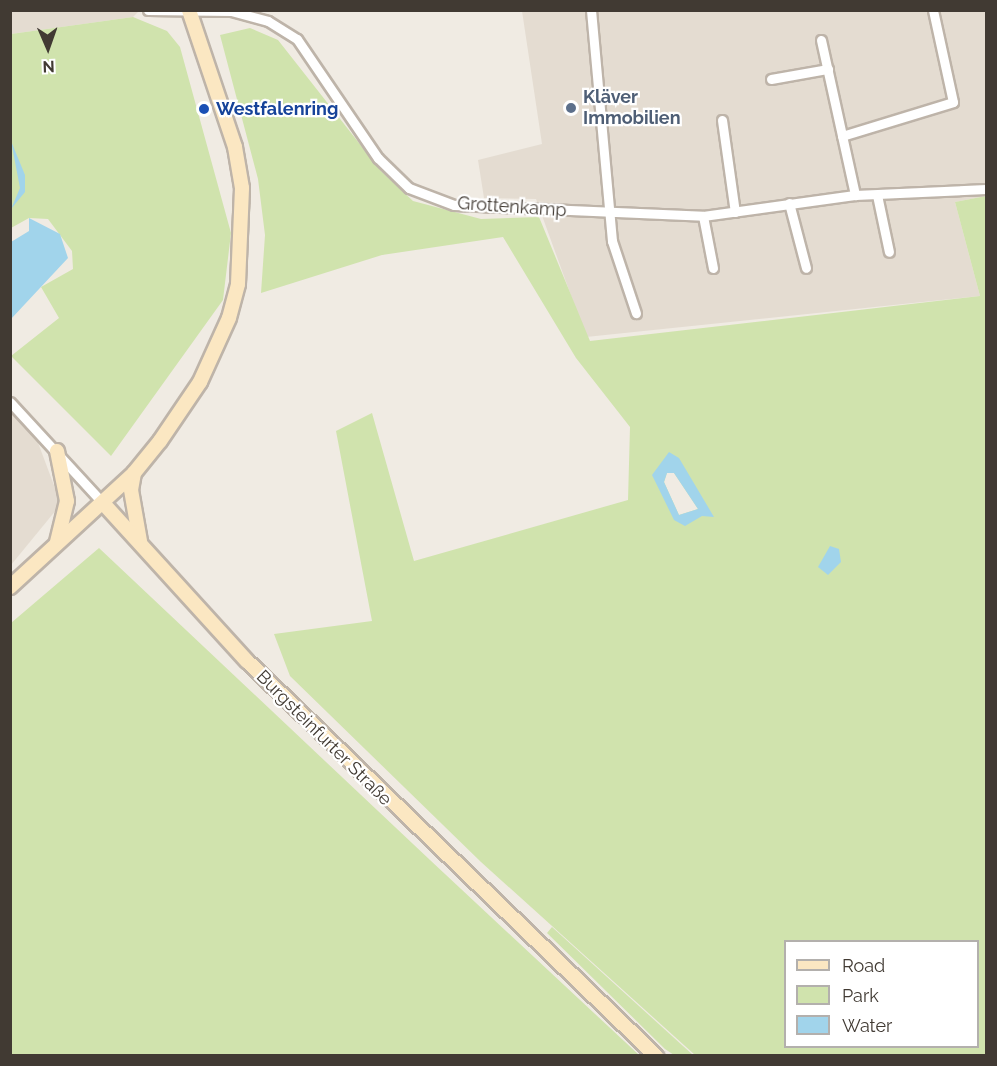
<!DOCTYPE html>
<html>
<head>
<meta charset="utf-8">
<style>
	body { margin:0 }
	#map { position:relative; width:997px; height:1066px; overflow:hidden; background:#f0ebe3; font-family:Raleway,sans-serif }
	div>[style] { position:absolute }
	.residential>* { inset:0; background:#e4dcd1 }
	.green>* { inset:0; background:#d0e3ad }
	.water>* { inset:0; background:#a1d4eb }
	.roads { filter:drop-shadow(2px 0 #beb4a9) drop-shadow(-2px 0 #beb4a9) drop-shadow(0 2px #beb4a9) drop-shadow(0 -2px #beb4a9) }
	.street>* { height:9px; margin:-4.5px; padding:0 4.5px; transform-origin:4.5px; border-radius:4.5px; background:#fff }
	.secondary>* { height:14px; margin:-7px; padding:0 7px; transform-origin:7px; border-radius:7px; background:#fbe7c2 }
	.dots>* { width:16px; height:16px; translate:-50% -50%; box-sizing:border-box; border:3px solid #fff; border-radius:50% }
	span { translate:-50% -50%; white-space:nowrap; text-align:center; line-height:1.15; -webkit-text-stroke:4.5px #fff; paint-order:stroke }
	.service-label { font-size:18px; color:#4e5e75; font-weight:700 }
	.left { translate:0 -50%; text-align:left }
	.transit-label { font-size:18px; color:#164399; font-weight:700 }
	.street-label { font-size:18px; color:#413a33 }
	.frame { position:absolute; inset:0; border:12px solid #413a33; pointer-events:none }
	.legend { position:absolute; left:784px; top:940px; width:195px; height:108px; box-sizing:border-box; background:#fff; border:2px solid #b3b0ad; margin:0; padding:8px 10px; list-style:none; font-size:18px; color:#413a33 }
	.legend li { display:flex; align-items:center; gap:12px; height:30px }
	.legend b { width:30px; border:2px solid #b3b0ad }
	.north { position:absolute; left:18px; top:18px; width:60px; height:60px; -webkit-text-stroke:4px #fff; paint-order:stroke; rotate:178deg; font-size:16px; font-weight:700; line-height:24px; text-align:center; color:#413a33 }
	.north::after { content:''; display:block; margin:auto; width:21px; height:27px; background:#413a33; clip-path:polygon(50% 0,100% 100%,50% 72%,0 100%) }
</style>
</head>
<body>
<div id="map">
	<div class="residential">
		<i style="clip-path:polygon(11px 11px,139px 11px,133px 17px,11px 34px)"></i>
		<i style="clip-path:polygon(522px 11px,986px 11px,986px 196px,955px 202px,980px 296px,586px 337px,536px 199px,484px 198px,478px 160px,542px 144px)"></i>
		<i style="clip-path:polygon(11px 400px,34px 432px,61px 504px,11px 565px)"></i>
	</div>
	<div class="green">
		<i style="clip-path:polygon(133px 17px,167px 31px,180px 47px,231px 233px,223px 300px,111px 456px,11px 356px,59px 318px,41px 287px,73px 269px,72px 251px,48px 219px,29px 218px,11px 228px,11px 34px)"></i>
		<i style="clip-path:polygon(evenodd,250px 28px,278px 40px,381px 171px,413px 201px,481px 219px,539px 217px,590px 341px,980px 296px,955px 202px,986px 196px,986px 1055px,695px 1055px,481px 862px,290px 676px,274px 634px,372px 621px,336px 431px,372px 413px,414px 561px,628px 500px,630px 427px,576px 358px,503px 237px,382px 255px,261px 293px,265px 235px,258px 179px,220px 35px,250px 28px,667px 473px,674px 473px,698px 509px,679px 515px,664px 482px,667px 473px,250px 28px,786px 942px,978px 942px,978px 1046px,786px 1046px,786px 942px)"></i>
		<i style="clip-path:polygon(99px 548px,430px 860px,639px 1055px,11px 1055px,11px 623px)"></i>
		<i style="clip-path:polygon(552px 927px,683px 1046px,693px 1055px,674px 1055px,665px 1049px,547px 933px)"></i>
	</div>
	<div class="water">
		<i style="clip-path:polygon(11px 141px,25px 175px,25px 192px,11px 209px,20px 188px)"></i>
		<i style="clip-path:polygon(29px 218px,60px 234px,68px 258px,11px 319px,11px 242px,29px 231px)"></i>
		<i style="clip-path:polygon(evenodd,669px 452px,679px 458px,714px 517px,702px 516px,685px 526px,674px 520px,652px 475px,669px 452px,667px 473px,674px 473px,698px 509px,679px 515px,664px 482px,667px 473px)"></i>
		<i style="clip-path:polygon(830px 546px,839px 549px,841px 562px,828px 575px,818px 567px)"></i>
	</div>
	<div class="roads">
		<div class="street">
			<i style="left:148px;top:10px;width:83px;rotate:0.7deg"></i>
			<i style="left:231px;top:11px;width:38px;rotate:15deg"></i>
			<i style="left:268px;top:21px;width:34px;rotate:32deg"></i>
			<i style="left:297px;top:39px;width:144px;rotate:55.8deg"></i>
			<i style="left:378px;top:158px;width:43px;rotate:44.1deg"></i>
			<i style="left:409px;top:188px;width:48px;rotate:20.7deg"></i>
			<i style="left:454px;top:205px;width:249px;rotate:2.5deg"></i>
			<i style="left:703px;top:216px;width:153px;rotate:-7.9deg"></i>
			<i style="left:855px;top:195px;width:131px;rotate:-2.6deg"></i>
			<i style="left:591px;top:10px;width:232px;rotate:84.8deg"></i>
			<i style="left:612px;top:241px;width:76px;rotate:71.6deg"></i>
			<i style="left:821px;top:40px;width:159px;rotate:77.6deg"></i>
			<i style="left:771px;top:79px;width:58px;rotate:-10deg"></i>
			<i style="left:722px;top:120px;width:93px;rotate:82deg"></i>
			<i style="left:842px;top:136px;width:116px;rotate:-17deg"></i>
			<i style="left:953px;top:102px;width:94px;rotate:-102.3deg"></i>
			<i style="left:877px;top:195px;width:58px;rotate:78.1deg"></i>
			<i style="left:789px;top:203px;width:67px;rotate:75.3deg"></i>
			<i style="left:703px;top:216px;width:53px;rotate:79.1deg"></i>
			<i style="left:10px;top:402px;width:137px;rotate:47.4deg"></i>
		</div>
		<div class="secondary">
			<i style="left:134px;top:473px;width:17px;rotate:100deg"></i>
			<i style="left:131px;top:490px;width:52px;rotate:80deg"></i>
			<i style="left:103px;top:503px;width:214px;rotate:47.7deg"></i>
			<i style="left:247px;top:661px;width:569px;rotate:44deg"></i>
			<i style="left:57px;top:542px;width:42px;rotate:-76.3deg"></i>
			<i style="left:67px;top:501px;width:51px;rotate:-101.3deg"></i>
			<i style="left:10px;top:587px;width:168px;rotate:-42.6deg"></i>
			<i style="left:134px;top:473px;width:41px;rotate:-50.9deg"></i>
			<i style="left:160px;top:441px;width:71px;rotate:-55.9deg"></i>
			<i style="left:200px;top:382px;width:70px;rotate:-65.6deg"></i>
			<i style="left:229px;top:318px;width:35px;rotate:-75deg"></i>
			<i style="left:238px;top:284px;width:96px;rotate:-87.6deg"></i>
			<i style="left:242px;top:188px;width:42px;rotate:-99.7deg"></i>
			<i style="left:235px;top:147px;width:145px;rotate:-108.6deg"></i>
		</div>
	</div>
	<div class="dots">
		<i style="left:571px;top:108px;background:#5c6f8a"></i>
		<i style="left:204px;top:109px;background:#1a4fb4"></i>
	</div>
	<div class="service-label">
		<span class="left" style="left:583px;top:108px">Kläver<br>Immobilien</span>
	</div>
	<div class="transit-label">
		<span class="left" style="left:216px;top:109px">Westfalenring</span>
	</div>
	<div class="street-label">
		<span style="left:512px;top:207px;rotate:4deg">Grottenkamp</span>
		<span style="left:324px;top:738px;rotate:45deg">Burgsteinfurter Straße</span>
	</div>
	<div class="frame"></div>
	<ul class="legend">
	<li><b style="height:8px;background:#fbe7c2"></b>Road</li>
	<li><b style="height:16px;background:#d0e3ad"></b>Park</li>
	<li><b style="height:16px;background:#a1d4eb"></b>Water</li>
	</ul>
	<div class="north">N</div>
</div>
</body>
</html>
